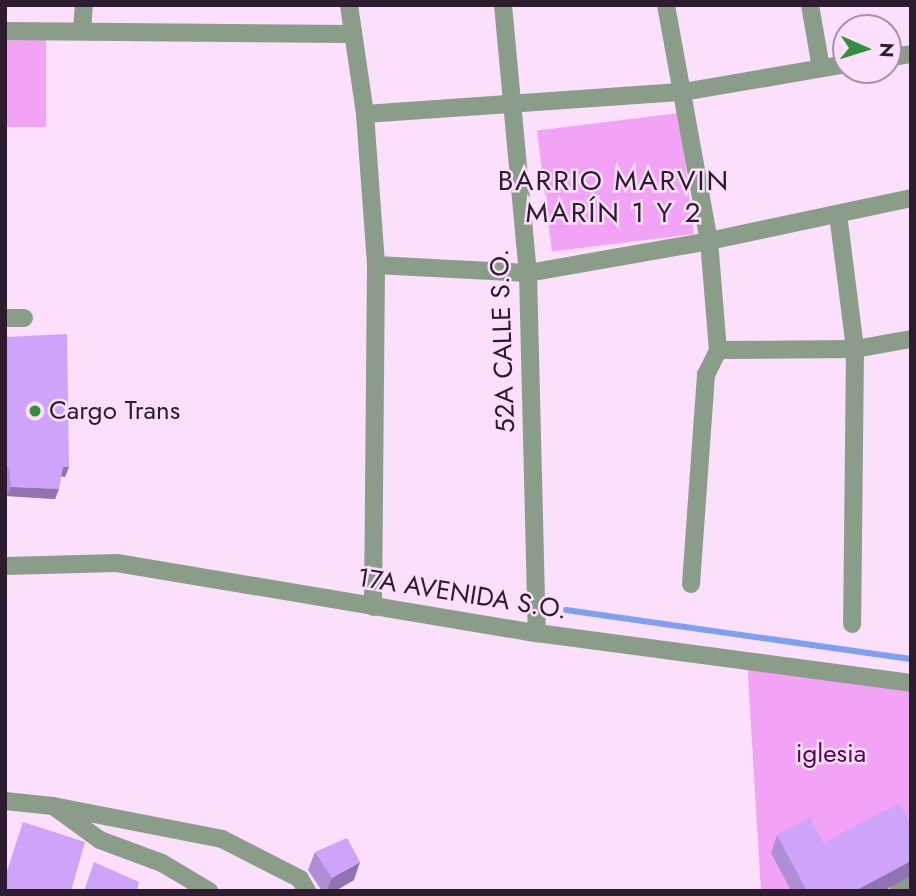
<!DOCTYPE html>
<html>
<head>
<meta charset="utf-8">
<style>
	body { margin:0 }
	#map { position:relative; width:916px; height:896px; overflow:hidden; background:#fbdffb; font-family:Jost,sans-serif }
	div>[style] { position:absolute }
	.green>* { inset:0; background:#f3a3f6; transform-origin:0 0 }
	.stream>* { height:6px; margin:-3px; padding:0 3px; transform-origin:3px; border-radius:3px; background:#7ca0f2 }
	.minor>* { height:18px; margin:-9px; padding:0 9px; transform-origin:9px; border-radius:9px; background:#899d89 }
	.wall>* { inset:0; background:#b18dd8 }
	.shaded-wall>* { inset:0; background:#9073b0 }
	.building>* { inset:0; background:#cea4fb }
	.dots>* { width:19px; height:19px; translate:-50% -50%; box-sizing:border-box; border:4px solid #fbdffb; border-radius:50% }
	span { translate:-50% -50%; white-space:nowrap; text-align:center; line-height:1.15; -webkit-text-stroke:5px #fbdffb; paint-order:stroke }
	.street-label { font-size:26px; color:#2d1c2e }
	.poi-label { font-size:26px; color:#2d1c2e }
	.left { translate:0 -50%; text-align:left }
	.park-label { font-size:26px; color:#59025e }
	.neighbourhood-label { font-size:28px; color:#2d1c2e; letter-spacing:2px }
	.frame { position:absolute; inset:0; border:7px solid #2d1c2e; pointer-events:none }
	.north { position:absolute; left:832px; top:14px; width:70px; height:70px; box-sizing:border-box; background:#fbdffb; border:2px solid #a991a9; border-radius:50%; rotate:93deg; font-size:19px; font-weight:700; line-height:28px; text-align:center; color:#2d1c2e }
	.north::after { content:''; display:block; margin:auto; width:24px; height:32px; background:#348e3f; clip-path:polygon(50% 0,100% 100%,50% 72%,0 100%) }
</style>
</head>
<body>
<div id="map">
	<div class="green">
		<i style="left:5px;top:32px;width:41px;height:95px"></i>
		<i style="left:679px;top:113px;width:122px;height:143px;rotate:83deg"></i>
		<i style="clip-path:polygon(747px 659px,911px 686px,911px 891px,761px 891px)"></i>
	</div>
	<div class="stream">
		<i style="left:566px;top:610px;width:348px;rotate:8.1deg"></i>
	</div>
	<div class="minor">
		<i style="left:349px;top:5px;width:110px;rotate:81.6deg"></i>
		<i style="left:365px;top:114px;width:151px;rotate:85.8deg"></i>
		<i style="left:376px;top:265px;width:342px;rotate:90.5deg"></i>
		<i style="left:503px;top:5px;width:269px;rotate:84.7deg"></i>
		<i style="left:528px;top:273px;width:360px;rotate:88.6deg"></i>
		<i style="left:666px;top:5px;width:240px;rotate:79.7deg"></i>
		<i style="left:709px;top:241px;width:109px;rotate:85.3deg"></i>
		<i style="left:718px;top:350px;width:137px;rotate:-0.4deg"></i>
		<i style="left:855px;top:349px;width:57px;rotate:-10.1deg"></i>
		<i style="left:810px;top:5px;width:64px;rotate:80.1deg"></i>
		<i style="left:5px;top:31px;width:346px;rotate:0.5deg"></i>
		<i style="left:82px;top:31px;width:26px;rotate:-86deg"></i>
		<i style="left:888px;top:58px;width:23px;rotate:-10deg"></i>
		<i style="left:365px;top:114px;width:319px;rotate:-4deg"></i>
		<i style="left:683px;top:92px;width:165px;rotate:-9.7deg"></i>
		<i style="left:838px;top:214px;width:136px;rotate:82.8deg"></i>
		<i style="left:855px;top:349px;width:275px;rotate:90.6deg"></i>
		<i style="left:376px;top:265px;width:152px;rotate:3deg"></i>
		<i style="left:528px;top:273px;width:184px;rotate:-10deg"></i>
		<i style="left:709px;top:241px;width:207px;rotate:-12deg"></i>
		<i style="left:5px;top:318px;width:19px"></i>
		<i style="left:5px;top:566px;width:112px;rotate:-1.5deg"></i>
		<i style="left:117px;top:563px;width:426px;rotate:9.5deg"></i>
		<i style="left:537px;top:633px;width:377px;rotate:7.6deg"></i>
		<i style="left:691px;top:584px;width:210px;rotate:-85.9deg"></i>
		<i style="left:706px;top:375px;width:28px;rotate:-64deg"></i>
		<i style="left:5px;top:801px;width:48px;rotate:5.9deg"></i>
		<i style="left:53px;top:806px;width:58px;rotate:35.9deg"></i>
		<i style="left:100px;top:840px;width:66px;rotate:20.4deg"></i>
		<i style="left:162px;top:863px;width:55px;rotate:30.8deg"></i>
		<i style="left:53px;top:806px;width:172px;rotate:11deg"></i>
		<i style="left:222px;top:839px;width:88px;rotate:27.1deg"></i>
		<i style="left:300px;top:879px;width:14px;rotate:60deg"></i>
		<i style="left:899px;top:891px;width:14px;rotate:-30deg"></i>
	</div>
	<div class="wall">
		<i style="clip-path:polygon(5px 337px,65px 477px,61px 476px,55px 499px,7px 496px,5px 477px)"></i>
		<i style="clip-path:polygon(911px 825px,911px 876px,883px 891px,791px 891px,771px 853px,777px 835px,823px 843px)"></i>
		<i style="clip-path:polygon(315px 852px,354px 880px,335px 891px,322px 891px,308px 870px)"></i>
	</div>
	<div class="shaded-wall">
		<i style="clip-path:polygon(63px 467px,69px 467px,65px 477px,59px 476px)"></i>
		<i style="clip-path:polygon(11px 487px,59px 489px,55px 499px,7px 496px)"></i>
		<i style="clip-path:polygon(911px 861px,911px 876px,883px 891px,855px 891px)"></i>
		<i style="clip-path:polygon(360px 862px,354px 880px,335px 891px,327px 891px,332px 878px)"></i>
	</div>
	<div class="building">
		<i style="clip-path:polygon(67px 334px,69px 467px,63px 467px,59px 489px,11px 487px,9px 467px,5px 465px,5px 337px)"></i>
		<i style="clip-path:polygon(899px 803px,911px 825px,911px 861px,855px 891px,807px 891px,777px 835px,810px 817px,823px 843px)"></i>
		<i style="clip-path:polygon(23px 822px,85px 842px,71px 891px,5px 891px,5px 877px)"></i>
		<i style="clip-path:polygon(347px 838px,360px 862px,332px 878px,315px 852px)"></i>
		<i style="clip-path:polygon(94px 862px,139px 882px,137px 891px,84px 891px)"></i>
	</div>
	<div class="dots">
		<i style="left:35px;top:411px;background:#348e3f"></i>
	</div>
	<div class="street-label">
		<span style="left:503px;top:341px;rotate:-92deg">52A CALLE S.O.</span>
		<span style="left:462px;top:594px;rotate:9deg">17A AVENIDA S.O.</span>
	</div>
	<div class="poi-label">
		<span class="left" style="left:49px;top:411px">Cargo Trans</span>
	</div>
	<div class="park-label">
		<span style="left:831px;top:754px">iglesia</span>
	</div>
	<div class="neighbourhood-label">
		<span style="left:614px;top:197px">BARRIO MARVIN<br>MARÍN 1 Y 2</span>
	</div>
	<div class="frame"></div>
	<div class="north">N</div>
</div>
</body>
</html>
